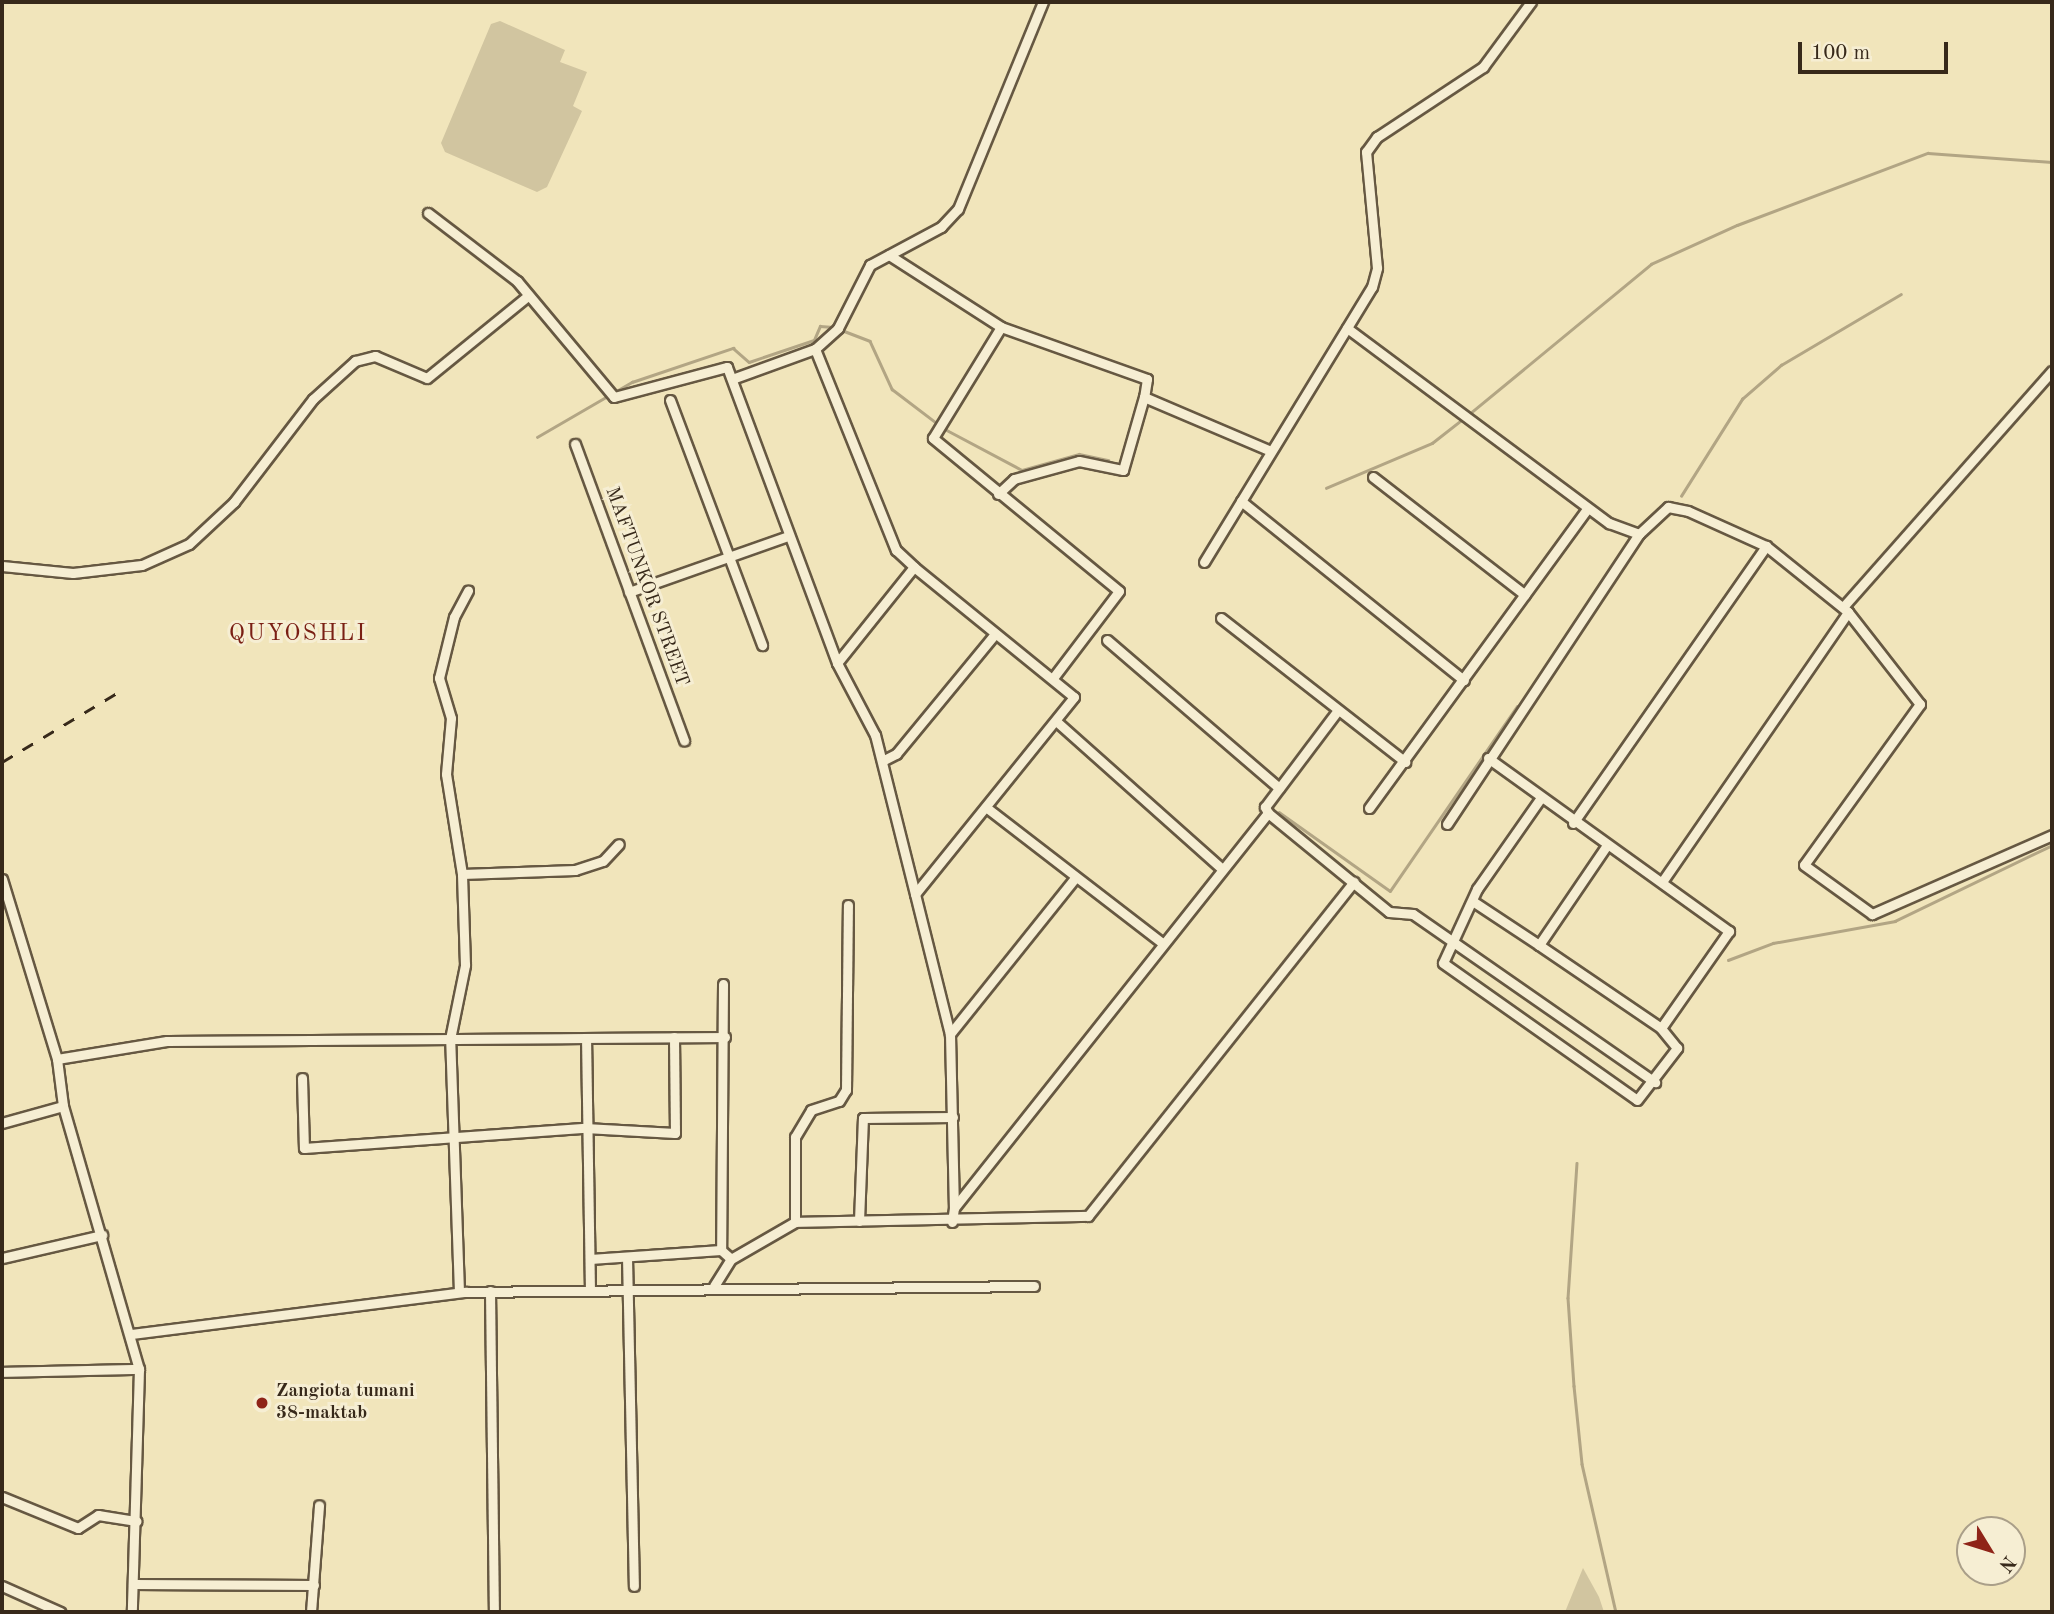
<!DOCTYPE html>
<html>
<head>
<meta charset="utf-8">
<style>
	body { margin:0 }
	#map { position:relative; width:2054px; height:1614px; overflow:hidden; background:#f1e5bb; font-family:"Old Standard TT",serif }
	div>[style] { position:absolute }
	.green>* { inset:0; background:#d1c5a0 }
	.stream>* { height:2.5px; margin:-1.25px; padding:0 1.25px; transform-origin:1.25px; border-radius:1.25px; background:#b2a584 }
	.roads { filter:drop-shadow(2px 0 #665842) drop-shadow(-2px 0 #665842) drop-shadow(0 2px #665842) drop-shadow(0 -2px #665842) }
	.street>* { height:9px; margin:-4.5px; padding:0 4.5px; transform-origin:4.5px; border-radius:4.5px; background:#f6eed3 }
	.rail>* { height:2.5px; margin-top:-1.25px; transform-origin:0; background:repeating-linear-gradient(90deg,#37291a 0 12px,transparent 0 24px) }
	.dots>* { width:19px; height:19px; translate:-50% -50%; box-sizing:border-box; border:4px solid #f6eed3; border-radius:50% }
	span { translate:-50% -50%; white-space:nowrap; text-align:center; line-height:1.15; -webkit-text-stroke:6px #f6eed3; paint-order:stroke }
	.street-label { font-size:19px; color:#37291a }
	.poi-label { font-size:19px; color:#37291a; font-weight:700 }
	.left { translate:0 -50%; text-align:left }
	.quarter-label { font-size:23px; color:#7a1f14; letter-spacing:2px }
	.frame { position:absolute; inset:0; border:4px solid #37291a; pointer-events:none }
	.north { position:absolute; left:1956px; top:1516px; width:70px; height:70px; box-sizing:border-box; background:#f6eed3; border:2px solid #aa9f89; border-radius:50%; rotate:128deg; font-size:19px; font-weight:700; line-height:28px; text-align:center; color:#37291a }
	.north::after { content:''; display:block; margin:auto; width:24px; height:32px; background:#8f2418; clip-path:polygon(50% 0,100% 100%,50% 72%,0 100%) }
	.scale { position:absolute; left:1798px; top:42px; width:150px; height:32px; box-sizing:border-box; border:4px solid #37291a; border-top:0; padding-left:9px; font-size:21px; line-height:24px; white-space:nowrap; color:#37291a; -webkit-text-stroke:5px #f6eed3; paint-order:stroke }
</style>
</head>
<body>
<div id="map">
	<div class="green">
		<i style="clip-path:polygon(500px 21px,565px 50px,560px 62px,587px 72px,573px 106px,582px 111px,547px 187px,537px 192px,445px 152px,441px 143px,491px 24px)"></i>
		<i style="clip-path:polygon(1583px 1568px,1599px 1597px,1604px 1612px,1565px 1612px)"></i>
	</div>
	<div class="stream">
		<i style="left:839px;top:329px;width:33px;rotate:21deg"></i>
		<i style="left:870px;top:341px;width:53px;rotate:65.4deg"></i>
		<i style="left:892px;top:389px;width:58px;rotate:37.3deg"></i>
		<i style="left:1468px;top:415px;width:237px;rotate:-39.5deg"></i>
		<i style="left:1651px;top:264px;width:94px;rotate:-24.4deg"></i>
		<i style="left:1737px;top:225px;width:204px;rotate:-20.7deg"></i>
		<i style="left:1928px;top:153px;width:124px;rotate:4.2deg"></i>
		<i style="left:943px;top:428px;width:89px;rotate:28deg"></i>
		<i style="left:1022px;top:470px;width:59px;rotate:-15.7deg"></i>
		<i style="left:1079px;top:454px;width:30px;rotate:12deg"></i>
		<i style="left:537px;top:437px;width:110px;rotate:-30.1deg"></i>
		<i style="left:632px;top:382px;width:107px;rotate:-18.6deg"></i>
		<i style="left:733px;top:348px;width:21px;rotate:41deg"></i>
		<i style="left:749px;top:362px;width:69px;rotate:-18.7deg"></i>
		<i style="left:814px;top:340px;width:15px;rotate:-67deg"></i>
		<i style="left:820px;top:326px;width:13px;rotate:4deg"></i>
		<i style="left:1326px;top:488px;width:115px;rotate:-23deg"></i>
		<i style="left:1432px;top:443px;width:39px;rotate:-38deg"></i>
		<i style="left:1681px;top:496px;width:115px;rotate:-57.8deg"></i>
		<i style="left:1742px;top:399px;width:52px;rotate:-41.1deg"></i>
		<i style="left:1781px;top:365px;width:139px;rotate:-30.6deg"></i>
		<i style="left:1279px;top:812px;width:136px;rotate:35.4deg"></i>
		<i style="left:1390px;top:891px;width:224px;rotate:-55.5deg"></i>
		<i style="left:1728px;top:960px;width:48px;rotate:-20.7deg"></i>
		<i style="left:1773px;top:943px;width:124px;rotate:-10.2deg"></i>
		<i style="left:1895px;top:921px;width:174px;rotate:-25.8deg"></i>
		<i style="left:1577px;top:1163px;width:135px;rotate:93.8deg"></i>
		<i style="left:1568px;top:1298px;width:88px;rotate:86.1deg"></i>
		<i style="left:1574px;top:1386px;width:78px;rotate:84.1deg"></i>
		<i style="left:1582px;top:1464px;width:152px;rotate:77.1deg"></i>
	</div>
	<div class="roads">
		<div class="street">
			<i style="left:428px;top:213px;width:112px;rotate:37.4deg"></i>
			<i style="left:517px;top:281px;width:151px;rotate:50.1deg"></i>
			<i style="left:614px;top:397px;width:117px;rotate:-14.9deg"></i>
			<i style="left:727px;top:367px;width:316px;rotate:69.6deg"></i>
			<i style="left:889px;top:255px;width:133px;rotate:32.7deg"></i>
			<i style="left:1347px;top:328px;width:327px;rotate:36.7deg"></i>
			<i style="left:1609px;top:523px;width:32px;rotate:20deg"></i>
			<i style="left:1639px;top:534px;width:40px;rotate:-43deg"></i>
			<i style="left:1668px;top:507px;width:20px;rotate:11deg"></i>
			<i style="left:1688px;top:511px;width:85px;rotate:24.2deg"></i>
			<i style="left:1766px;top:546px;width:105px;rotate:38.8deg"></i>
			<i style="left:1848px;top:612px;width:117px;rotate:52deg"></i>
			<i style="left:1920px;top:704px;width:198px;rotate:125.8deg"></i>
			<i style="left:1804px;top:865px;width:84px;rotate:35.8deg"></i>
			<i style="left:1872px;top:914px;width:197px;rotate:-23.7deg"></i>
			<i style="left:815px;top:349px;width:217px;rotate:68.1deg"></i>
			<i style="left:896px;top:550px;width:25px;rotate:43deg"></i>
			<i style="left:732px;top:379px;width:88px;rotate:-19.9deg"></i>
			<i style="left:815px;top:349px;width:31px;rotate:-42deg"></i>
			<i style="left:838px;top:328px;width:71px;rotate:-63.1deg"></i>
			<i style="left:870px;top:265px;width:81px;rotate:-28.2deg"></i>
			<i style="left:941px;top:227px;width:25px;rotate:-47deg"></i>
			<i style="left:958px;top:209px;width:224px;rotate:-67.7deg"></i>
			<i style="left:670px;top:400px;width:262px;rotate:69.4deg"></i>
			<i style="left:575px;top:444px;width:316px;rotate:69.8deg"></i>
			<i style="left:1373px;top:477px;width:192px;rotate:37.8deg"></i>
			<i style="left:998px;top:494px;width:22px;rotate:-43deg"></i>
			<i style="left:1014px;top:479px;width:67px;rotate:-15.5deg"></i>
			<i style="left:1079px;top:461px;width:45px;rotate:11.6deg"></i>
			<i style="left:1123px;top:470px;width:76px;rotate:-74deg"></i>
			<i style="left:1144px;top:397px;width:135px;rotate:23.1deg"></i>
			<i style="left:1241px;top:501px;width:286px;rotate:38.8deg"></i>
			<i style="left:1204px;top:562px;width:322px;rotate:-58.6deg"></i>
			<i style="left:1372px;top:287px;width:20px;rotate:-75deg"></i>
			<i style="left:1377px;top:268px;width:117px;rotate:-95.4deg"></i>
			<i style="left:1366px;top:152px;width:19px;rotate:-54deg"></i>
			<i style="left:1377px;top:137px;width:127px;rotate:-33.4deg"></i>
			<i style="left:1483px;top:67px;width:81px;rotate:-53.6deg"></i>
			<i style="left:2px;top:566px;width:71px;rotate:5.6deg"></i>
			<i style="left:73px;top:573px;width:69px;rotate:-6.6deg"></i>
			<i style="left:142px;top:565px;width:51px;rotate:-24.1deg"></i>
			<i style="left:189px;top:544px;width:62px;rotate:-43deg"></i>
			<i style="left:234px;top:502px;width:130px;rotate:-52.5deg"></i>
			<i style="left:313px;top:399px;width:57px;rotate:-42.1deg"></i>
			<i style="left:355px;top:361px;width:21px;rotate:-14deg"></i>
			<i style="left:375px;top:356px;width:56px;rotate:22.9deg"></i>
			<i style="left:427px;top:378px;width:127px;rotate:-39.2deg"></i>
			<i style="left:629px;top:592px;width:169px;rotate:-19.4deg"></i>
			<i style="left:1843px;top:607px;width:315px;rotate:-48.5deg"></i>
			<i style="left:1221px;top:618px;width:234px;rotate:38deg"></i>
			<i style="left:1107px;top:640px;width:227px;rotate:40.7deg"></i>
			<i style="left:1053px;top:678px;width:109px;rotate:-52.8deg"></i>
			<i style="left:1119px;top:591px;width:241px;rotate:-140.6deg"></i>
			<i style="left:933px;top:438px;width:130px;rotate:-58.5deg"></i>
			<i style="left:1001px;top:327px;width:155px;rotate:19.6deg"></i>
			<i style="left:1147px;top:379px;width:18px;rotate:99deg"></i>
			<i style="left:1056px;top:721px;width:222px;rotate:41.7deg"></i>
			<i style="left:1488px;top:758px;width:297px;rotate:35.7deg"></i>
			<i style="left:1729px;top:931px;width:118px;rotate:125deg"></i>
			<i style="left:1661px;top:1028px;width:148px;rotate:-145.8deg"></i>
			<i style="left:882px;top:761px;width:16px;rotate:-27deg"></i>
			<i style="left:896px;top:754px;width:156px;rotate:-50.5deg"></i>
			<i style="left:1540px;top:799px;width:110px;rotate:125deg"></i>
			<i style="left:1477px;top:889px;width:81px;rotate:114.7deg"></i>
			<i style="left:1443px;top:963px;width:237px;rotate:35.2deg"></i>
			<i style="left:1637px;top:1100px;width:66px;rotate:-52.4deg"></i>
			<i style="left:1677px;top:1048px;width:26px;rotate:-129deg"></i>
			<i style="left:987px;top:808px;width:220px;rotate:37.6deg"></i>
			<i style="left:1369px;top:808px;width:371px;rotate:-53.9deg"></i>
			<i style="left:1268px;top:813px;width:156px;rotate:39.3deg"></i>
			<i style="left:1389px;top:912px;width:24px;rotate:5deg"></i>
			<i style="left:1413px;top:914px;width:295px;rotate:34.8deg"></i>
			<i style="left:1573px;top:823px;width:338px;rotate:-55.1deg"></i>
			<i style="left:1447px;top:824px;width:348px;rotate:-56.5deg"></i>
			<i style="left:462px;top:874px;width:113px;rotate:-2deg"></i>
			<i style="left:575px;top:870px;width:29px;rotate:-18deg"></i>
			<i style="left:603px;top:861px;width:23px;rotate:-47deg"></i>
			<i style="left:2px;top:879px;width:188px;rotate:73deg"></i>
			<i style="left:57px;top:1059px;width:47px;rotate:82.7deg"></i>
			<i style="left:63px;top:1106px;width:274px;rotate:73.9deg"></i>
			<i style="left:139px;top:1369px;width:243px;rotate:91.7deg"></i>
			<i style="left:1664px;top:879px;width:324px;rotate:-55.4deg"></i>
			<i style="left:915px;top:894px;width:164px;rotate:-104.1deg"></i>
			<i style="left:875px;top:735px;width:81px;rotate:-117.8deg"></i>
			<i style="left:837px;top:663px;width:123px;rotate:-51.3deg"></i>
			<i style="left:914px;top:567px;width:206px;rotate:39.1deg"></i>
			<i style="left:1074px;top:697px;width:253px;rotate:128.9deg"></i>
			<i style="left:915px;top:894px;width:144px;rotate:76deg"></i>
			<i style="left:950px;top:1034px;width:174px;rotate:88.7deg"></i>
			<i style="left:1474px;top:902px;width:78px;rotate:33.5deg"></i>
			<i style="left:1539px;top:945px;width:121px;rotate:-55.8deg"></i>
			<i style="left:723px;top:984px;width:266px;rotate:90.4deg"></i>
			<i style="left:721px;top:1250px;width:13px;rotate:42deg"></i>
			<i style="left:950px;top:1034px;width:201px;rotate:-51.3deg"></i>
			<i style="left:57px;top:1059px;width:111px;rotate:-9.3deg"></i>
			<i style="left:167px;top:1041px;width:419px;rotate:-0.4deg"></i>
			<i style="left:302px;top:1078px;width:70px;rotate:88.4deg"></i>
			<i style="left:304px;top:1148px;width:282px;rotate:-4.1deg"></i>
			<i style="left:585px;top:1128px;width:90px;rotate:3.2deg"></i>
			<i style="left:675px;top:1133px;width:96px;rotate:-90.6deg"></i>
			<i style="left:2px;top:1123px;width:63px;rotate:-15.6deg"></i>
			<i style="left:859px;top:1221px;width:103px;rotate:-87.8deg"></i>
			<i style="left:863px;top:1118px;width:90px;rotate:-0.6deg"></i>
			<i style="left:795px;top:1222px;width:85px;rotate:-90deg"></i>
			<i style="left:795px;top:1137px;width:31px;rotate:-59deg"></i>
			<i style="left:811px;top:1110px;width:29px;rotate:-18deg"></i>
			<i style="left:839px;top:1101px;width:13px;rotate:-58deg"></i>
			<i style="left:846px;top:1090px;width:185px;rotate:-89.4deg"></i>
			<i style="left:952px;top:1222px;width:14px;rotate:-82deg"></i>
			<i style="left:954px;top:1208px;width:505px;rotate:-51.52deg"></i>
			<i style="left:1268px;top:813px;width:7px;rotate:-117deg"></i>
			<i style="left:1265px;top:807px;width:121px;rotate:-53deg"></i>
			<i style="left:627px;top:1257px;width:329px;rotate:88.8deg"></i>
			<i style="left:2px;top:1258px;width:103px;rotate:-13deg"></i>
			<i style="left:590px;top:1259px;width:131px;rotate:-3.9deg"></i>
			<i style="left:714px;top:1286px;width:32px;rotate:-58deg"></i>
			<i style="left:731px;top:1259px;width:74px;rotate:-30deg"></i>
			<i style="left:795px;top:1222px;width:293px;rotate:-1.2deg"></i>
			<i style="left:1088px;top:1216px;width:427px;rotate:-51.5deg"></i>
			<i style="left:490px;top:1291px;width:321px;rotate:89.3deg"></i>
			<i style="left:590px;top:1291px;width:253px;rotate:-90.9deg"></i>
			<i style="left:586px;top:1038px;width:139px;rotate:-0.4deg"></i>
			<i style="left:459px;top:1292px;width:253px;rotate:-92deg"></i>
			<i style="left:450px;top:1039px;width:76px;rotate:-78.5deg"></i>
			<i style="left:465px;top:965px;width:91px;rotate:-91.9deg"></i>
			<i style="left:462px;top:874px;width:101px;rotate:-99.1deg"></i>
			<i style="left:446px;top:774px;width:56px;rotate:-84.9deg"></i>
			<i style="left:451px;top:718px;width:42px;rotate:-106.7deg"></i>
			<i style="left:439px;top:678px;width:63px;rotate:-76.2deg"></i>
			<i style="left:454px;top:617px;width:30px;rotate:-62deg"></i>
			<i style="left:132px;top:1334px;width:336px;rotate:-7.2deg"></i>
			<i style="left:465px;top:1292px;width:569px;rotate:-0.6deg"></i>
			<i style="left:2px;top:1372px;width:137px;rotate:-1.3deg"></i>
			<i style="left:2px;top:1497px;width:82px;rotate:22.2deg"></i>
			<i style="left:78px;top:1528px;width:24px;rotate:-33deg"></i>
			<i style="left:98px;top:1515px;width:39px;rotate:9deg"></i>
			<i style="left:133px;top:1584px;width:181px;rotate:0.3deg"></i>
			<i style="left:2px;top:1586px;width:64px;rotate:24.1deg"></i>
			<i style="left:311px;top:1612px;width:107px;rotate:-85.7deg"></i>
		</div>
	</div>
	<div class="rail">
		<i style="left:2px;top:762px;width:134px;rotate:-31deg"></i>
	</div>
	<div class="dots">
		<i style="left:262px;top:1403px;background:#8f2418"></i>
	</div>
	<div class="street-label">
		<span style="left:646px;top:587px;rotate:70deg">MAFTUNKOR STREET</span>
	</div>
	<div class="poi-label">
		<span class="left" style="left:276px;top:1403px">Zangiota tumani<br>38-maktab</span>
	</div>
	<div class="quarter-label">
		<span style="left:298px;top:634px">QUYOSHLI</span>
	</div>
	<div class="frame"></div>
	<div class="north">N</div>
	<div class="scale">100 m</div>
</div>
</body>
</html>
